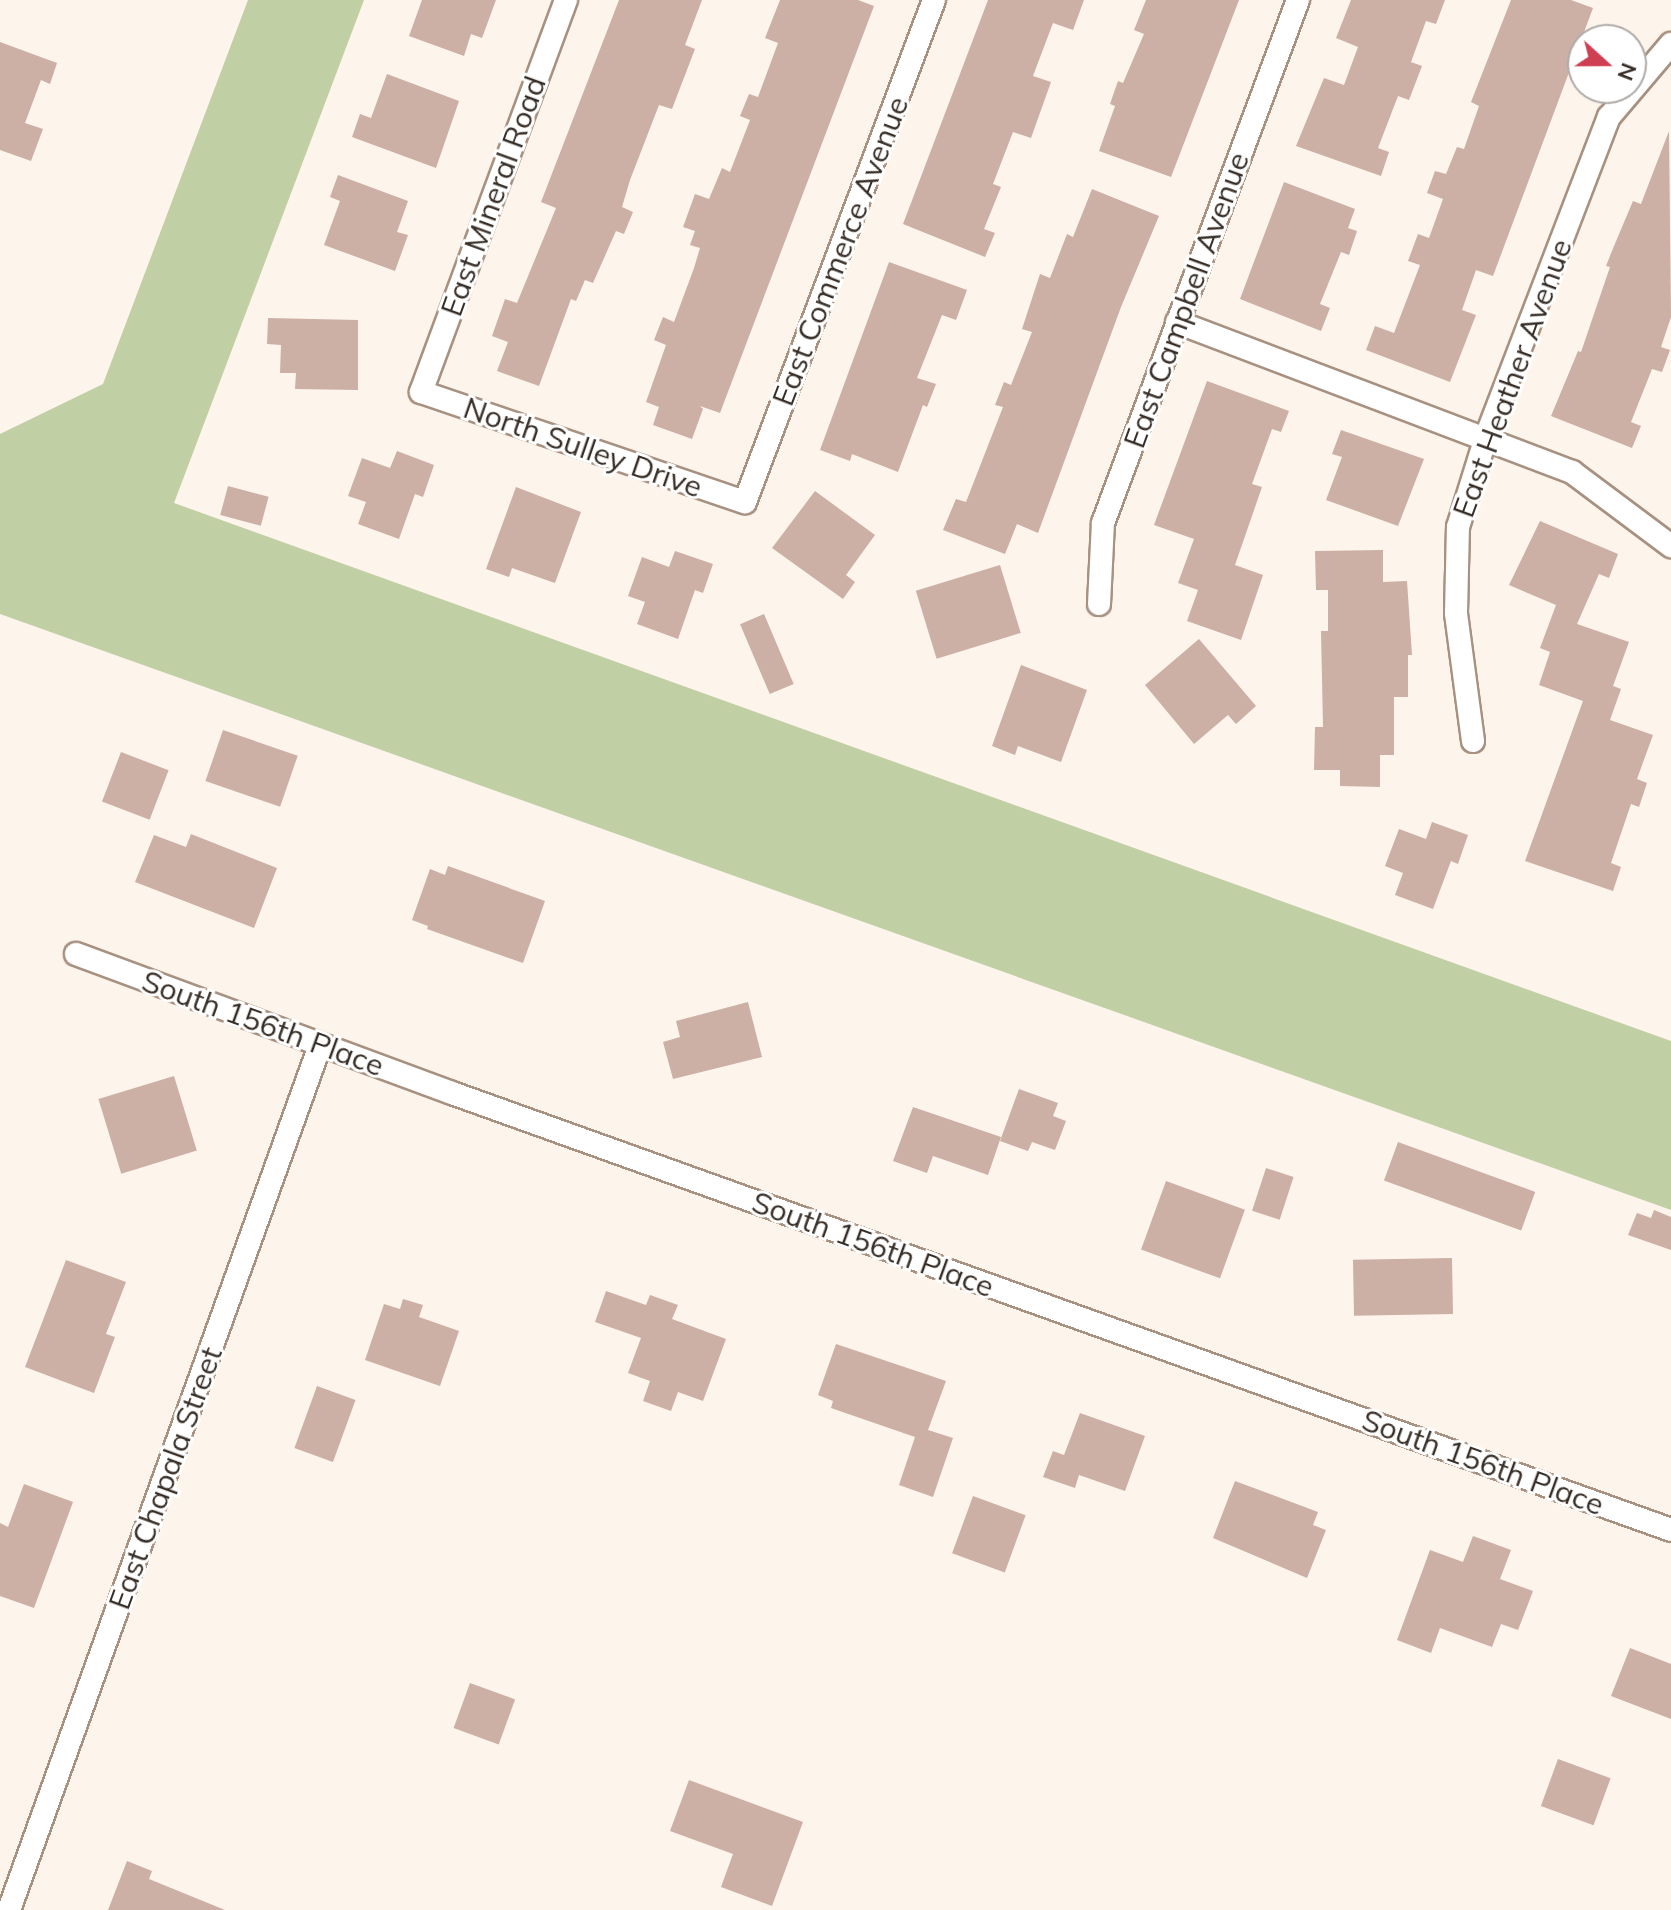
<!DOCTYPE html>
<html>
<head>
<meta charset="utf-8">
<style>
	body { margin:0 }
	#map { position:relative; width:1671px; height:1910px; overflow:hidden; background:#fdf4ec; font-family:Mulish,sans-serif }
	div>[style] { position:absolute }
	.green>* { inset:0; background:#c1cfa4 }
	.building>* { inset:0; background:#ccafa5; transform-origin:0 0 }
	.roads { filter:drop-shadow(2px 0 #a79180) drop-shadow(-2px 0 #a79180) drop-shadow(0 2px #a79180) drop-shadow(0 -2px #a79180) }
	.minor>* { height:22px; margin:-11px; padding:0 11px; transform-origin:11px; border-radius:11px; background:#fff }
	span { translate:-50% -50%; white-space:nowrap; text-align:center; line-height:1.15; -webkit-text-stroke:6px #fff; paint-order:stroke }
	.street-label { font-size:30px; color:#362d26 }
	.north { position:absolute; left:1567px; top:24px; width:80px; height:80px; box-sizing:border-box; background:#fff; border:2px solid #afaba8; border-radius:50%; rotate:111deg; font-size:22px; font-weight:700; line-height:32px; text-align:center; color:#362d26 }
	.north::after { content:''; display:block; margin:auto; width:28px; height:36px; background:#cf3f53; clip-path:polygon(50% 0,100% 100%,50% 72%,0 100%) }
</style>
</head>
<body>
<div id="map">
	<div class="green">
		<i style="clip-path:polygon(248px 0,364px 0,174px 503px,1671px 1041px,1671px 1210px,0 614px,0 434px,103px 384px)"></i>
	</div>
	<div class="building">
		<i style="clip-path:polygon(422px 0,496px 0,482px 38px,471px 34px,464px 56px,409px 36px)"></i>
		<i style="clip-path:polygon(619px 0,702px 0,685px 45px,695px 49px,672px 109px,659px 105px,630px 180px,622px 207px,633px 212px,624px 234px,616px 231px,593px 283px,585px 280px,576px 301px,571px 299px,539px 386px,497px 371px,508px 342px,492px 336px,505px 299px,517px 303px,556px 208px,541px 202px)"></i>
		<i style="clip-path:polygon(780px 0,858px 0,874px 6px,720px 413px,700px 406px,703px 409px,692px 439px,653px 425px,659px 407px,646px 402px,666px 345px,654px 340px,663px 317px,674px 322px,694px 268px,700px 248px,690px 245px,695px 231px,683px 227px,695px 194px,709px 199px,722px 168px,730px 172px,750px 120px,740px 116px,749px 94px,758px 97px,778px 43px,765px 38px)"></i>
		<i style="clip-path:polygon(988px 0,1084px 0,1073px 30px,1053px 23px,1033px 76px,1051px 82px,1031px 138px,1013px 132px,993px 184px,1001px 187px,984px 229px,995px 233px,985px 257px,903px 224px)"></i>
		<i style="clip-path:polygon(1146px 0,1239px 0,1171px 177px,1099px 151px,1115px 106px,1110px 104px,1118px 81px,1123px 83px,1144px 34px,1134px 30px)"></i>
		<i style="clip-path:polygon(1351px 0,1445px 0,1436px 24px,1426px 21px,1411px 62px,1422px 66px,1409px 100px,1398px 96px,1378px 148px,1389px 152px,1381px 176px,1296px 146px,1324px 78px,1344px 85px,1358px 47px,1336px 38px)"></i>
		<i style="clip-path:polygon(1511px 0,1571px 0,1593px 8px,1493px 276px,1476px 270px,1462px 310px,1476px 315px,1450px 382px,1366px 350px,1375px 326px,1394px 333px,1420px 265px,1408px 261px,1418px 234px,1429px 238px,1443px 199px,1427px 193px,1435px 171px,1446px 174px,1457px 147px,1464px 149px,1479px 106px,1471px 102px)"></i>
		<i style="clip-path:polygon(0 42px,57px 63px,50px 84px,41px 80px,25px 123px,43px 129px,31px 161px,0 150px)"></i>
		<i style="clip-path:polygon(387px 74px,459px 101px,436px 168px,352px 137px,360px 114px,371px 118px)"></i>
		<i style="clip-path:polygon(1669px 131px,1671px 317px,1661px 347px,1670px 350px,1662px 372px,1652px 369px,1631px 422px,1641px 426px,1632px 448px,1551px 416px,1578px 351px,1581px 352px,1610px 267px,1606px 266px,1614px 246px,1633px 201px,1641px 204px)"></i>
		<i style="clip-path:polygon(338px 175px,408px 201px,397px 232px,408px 235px,395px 271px,324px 245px,340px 201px,330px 197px)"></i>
		<i style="clip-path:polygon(1284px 182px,1355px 209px,1348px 228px,1357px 231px,1349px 255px,1341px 252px,1320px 304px,1330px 308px,1321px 331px,1240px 299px)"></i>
		<i style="clip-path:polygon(1092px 189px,1159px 216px,1121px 307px,1038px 533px,1017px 524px,1005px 554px,943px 530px,956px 499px,966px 502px,1003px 407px,995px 405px,1004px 382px,1011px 385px,1032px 332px,1022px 329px,1040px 274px,1050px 278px,1067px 234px,1073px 237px)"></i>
		<i style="clip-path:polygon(889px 262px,967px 290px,956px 320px,942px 315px,917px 378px,936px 384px,927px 407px,923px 405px,898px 472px,852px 454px,850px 461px,820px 450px)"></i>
		<i style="clip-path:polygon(268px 318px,358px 320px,358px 390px,295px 389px,296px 373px,280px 373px,281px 345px,267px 344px)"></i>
		<i style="clip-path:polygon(1207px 381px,1289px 411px,1281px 432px,1272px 429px,1252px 484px,1262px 487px,1235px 565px,1263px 575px,1241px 640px,1187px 621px,1198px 590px,1178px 583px,1194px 539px,1154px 525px)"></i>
		<i style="clip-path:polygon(1341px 430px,1424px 459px,1398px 526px,1326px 500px,1342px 457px,1332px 454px)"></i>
		<i style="clip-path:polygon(397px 451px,434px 465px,423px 497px,415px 494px,399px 539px,358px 524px,366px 502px,348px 496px,362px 458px,390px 468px)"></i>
		<i style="left:228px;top:486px;width:42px;height:30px;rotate:15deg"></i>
		<i style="clip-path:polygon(516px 487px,581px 512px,555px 583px,512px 568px,509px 577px,486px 569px)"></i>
		<i style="clip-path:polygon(815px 491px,875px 535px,846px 575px,855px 582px,843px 599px,772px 548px)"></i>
		<i style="clip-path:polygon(1540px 521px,1618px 554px,1609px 578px,1599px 574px,1577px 624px,1629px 642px,1613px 686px,1621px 689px,1610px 720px,1653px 735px,1637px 779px,1647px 783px,1639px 807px,1631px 804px,1611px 863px,1621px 867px,1613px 891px,1525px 861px,1583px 701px,1539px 685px,1550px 652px,1540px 648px,1556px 605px,1509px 585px)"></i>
		<i style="clip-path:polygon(1383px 550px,1383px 582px,1407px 581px,1412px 655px,1408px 655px,1408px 697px,1394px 697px,1394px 755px,1380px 755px,1380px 787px,1340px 786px,1340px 770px,1314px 770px,1315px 727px,1323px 727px,1321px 631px,1328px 631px,1328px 590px,1316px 590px,1315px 551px)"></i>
		<i style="clip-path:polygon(675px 551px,713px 564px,703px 593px,695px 590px,678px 639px,637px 624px,645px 602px,628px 596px,642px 557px,669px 567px)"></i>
		<i style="left:1000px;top:565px;width:71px;height:88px;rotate:73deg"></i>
		<i style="left:764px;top:614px;width:76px;height:26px;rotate:67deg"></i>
		<i style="clip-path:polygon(1199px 639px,1256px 706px,1236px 724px,1228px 715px,1194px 744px,1145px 685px)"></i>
		<i style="clip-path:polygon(1021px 665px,1087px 690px,1061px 762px,1018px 746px,1015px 755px,992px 746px)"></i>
		<i style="left:223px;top:730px;width:79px;height:54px;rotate:19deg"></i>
		<i style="left:121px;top:752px;width:51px;height:53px;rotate:21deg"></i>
		<i style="clip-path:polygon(1432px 822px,1468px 835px,1458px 864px,1451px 861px,1433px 909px,1395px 895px,1403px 873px,1385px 866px,1399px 829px,1426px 839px)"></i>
		<i style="clip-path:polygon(191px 834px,277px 868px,254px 928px,135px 882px,154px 835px,186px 847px)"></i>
		<i style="clip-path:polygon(448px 866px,545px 901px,523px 963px,427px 929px,428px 926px,412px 920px,430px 869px,445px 875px)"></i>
		<i style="clip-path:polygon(748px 1002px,762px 1057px,673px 1079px,663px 1042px,680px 1037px,676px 1021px)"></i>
		<i style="left:174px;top:1076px;width:78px;height:79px;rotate:73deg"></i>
		<i style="clip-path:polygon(1019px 1089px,1058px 1103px,1053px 1116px,1066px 1121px,1055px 1150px,1032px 1142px,1028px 1151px,1000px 1141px)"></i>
		<i style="clip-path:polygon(913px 1107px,1001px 1137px,988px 1175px,933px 1156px,927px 1173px,893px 1161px)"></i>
		<i style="left:1398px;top:1142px;width:146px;height:41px;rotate:20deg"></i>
		<i style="left:1266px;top:1168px;width:29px;height:45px;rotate:18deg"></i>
		<i style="left:1166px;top:1181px;width:84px;height:73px;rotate:20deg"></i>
		<i style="clip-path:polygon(1654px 1210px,1671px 1217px,1671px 1250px,1628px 1235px,1637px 1213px,1651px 1218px)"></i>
		<i style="left:1452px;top:1258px;width:56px;height:99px;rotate:89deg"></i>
		<i style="clip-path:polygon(66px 1260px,126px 1282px,106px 1334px,115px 1337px,94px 1393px,25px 1367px)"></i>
		<i style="clip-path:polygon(606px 1291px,646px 1305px,650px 1295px,678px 1305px,672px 1319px,726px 1339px,703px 1401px,678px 1392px,671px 1411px,643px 1401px,650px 1381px,628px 1373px,641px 1338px,595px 1322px)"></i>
		<i style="clip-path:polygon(403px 1299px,423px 1305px,419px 1317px,459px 1331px,440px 1386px,365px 1360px,384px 1304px,400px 1309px)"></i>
		<i style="clip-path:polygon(836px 1344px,946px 1381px,928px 1430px,953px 1438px,933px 1497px,899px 1485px,915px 1437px,831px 1408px,833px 1401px,818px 1395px)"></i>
		<i style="left:317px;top:1386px;width:41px;height:66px;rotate:20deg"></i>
		<i style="clip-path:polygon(1080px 1413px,1145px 1436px,1125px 1491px,1079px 1475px,1075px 1488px,1043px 1477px,1053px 1451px,1064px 1455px)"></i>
		<i style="clip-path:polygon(1235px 1481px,1318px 1512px,1313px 1525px,1326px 1530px,1307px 1578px,1213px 1538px)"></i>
		<i style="clip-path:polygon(24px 1484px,73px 1502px,34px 1608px,0 1596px,0 1523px,8px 1527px)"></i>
		<i style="left:973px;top:1496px;width:56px;height:61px;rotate:20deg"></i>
		<i style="clip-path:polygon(1473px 1536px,1511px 1550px,1500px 1579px,1533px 1591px,1518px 1630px,1501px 1624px,1492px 1647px,1440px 1628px,1431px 1653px,1397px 1640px,1430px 1550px,1463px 1562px)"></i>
		<i style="clip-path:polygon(1630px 1648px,1671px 1664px,1671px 1719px,1611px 1696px)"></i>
		<i style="left:470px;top:1683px;width:48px;height:48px;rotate:20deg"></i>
		<i style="left:1558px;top:1759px;width:56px;height:50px;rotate:20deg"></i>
		<i style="clip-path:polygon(689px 1780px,803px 1822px,772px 1906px,721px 1887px,733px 1854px,670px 1831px)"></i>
		<i style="clip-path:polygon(127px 1861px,152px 1871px,149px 1879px,225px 1910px,108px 1910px)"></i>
	</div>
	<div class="roads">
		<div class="minor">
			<i style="left:566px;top:0;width:418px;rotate:110.3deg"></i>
			<i style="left:421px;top:392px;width:342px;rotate:18.8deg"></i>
			<i style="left:745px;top:502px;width:536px;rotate:-69.37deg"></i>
			<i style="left:1177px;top:322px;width:423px;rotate:20.8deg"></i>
			<i style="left:1572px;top:472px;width:124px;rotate:36.8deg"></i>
			<i style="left:1099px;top:604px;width:81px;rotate:-87.2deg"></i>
			<i style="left:1103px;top:523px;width:558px;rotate:-69.55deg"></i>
			<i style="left:1473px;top:741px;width:129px;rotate:-97.6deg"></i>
			<i style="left:1456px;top:613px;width:86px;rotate:-88.7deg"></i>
			<i style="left:1458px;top:527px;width:94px;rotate:-72.7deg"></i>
			<i style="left:1486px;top:437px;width:343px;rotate:-69deg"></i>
			<i style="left:1609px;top:117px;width:96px;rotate:-49.7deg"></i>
			<i style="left:76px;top:954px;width:401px;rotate:20.3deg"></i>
			<i style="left:452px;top:1093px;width:1295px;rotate:19.72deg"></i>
			<i style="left:9px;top:1910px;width:919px;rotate:-70.22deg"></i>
		</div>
	</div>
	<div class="street-label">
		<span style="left:493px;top:196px;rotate:-70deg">East Mineral Road</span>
		<span style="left:840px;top:251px;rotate:-69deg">East Commerce Avenue</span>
		<span style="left:1186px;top:300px;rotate:-70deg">East Campbell Avenue</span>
		<span style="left:1512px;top:378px;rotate:-70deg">East Heather Avenue</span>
		<span style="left:583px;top:447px;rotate:19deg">North Sulley Drive</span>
		<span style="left:263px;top:1023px;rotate:20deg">South 156th Place</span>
		<span style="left:873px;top:1244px;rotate:20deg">South 156th Place</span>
		<span style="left:1483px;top:1462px;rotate:20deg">South 156th Place</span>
		<span style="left:165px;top:1478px;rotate:-70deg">East Chapala Street</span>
	</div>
	<div class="north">N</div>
</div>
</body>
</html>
